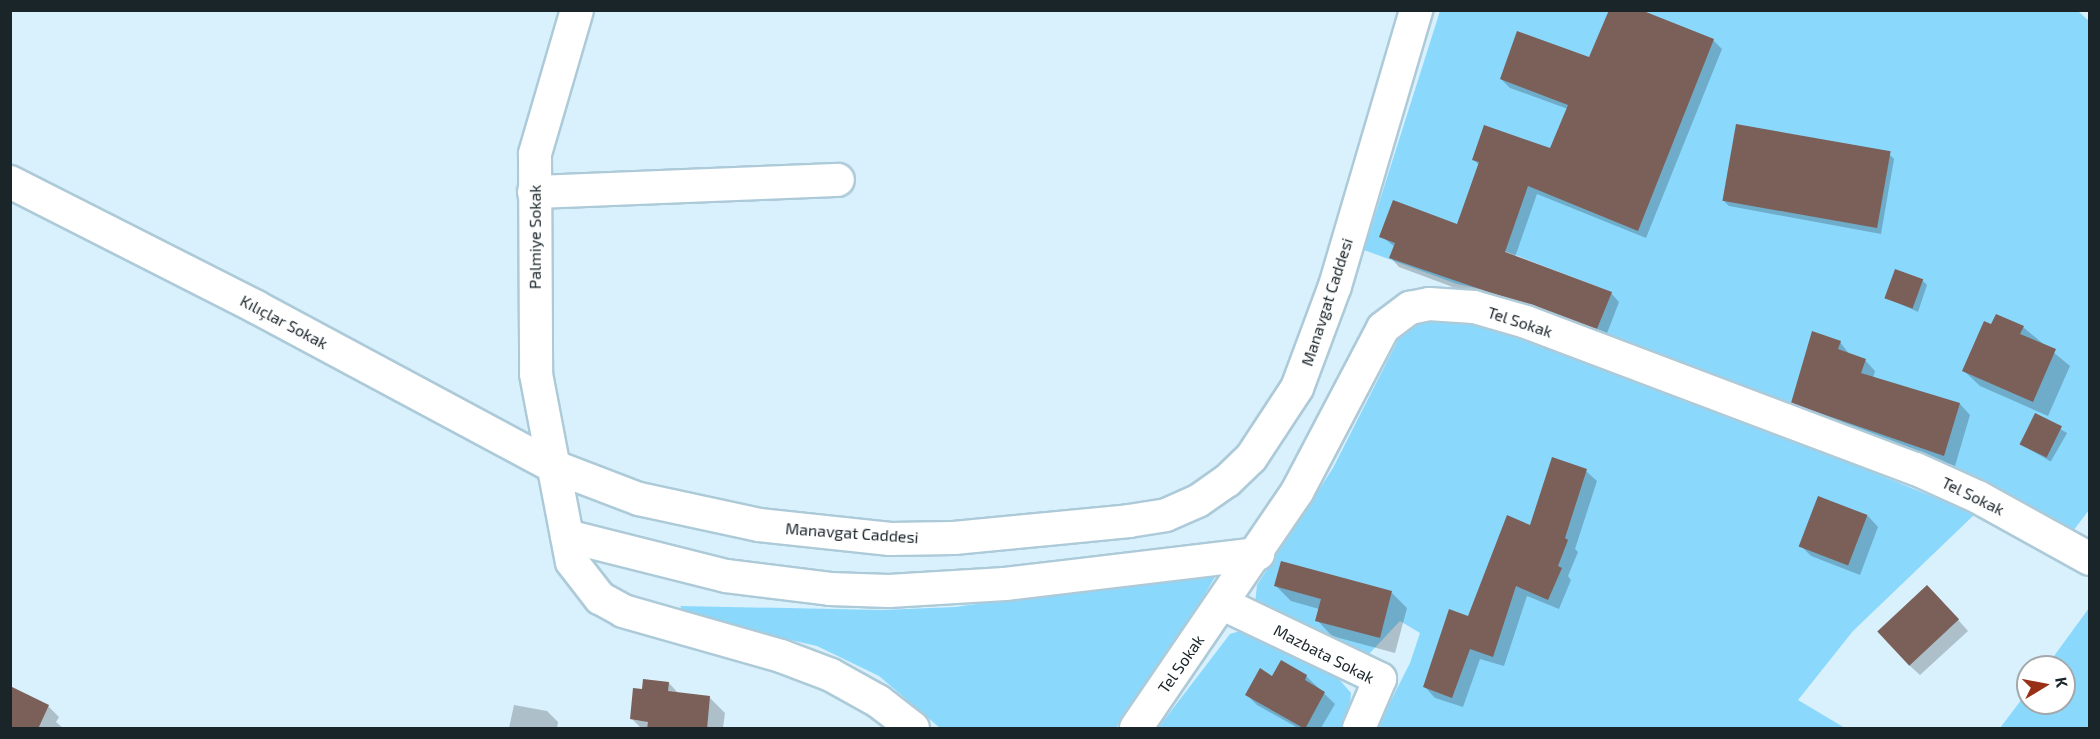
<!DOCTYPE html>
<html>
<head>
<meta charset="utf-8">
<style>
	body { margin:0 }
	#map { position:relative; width:2100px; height:739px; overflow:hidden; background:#d9f0fd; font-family:"Exo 2",sans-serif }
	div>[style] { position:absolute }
	.green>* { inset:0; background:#8bd8fd }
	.shadow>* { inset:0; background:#0003; transform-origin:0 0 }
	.building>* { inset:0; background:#7b6059; transform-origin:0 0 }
	.roads { filter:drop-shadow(2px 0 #adcad8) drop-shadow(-2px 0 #adcad8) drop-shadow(0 2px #adcad8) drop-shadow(0 -2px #adcad8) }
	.minor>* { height:32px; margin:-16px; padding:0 16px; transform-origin:16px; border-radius:16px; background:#fff }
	span { translate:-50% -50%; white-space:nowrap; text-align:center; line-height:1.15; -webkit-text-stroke:6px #fff; paint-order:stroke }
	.street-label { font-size:16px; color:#1a252a }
	.frame { position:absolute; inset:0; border:12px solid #1a252a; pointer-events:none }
	.north { position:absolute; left:2016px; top:655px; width:60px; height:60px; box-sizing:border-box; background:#fff; border:2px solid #a3a8aa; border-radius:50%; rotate:80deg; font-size:16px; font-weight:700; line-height:24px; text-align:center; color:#1a252a }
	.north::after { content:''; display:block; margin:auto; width:21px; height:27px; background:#982f17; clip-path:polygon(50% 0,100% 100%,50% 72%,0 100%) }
</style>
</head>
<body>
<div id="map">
	<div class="green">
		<i style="clip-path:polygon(1440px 11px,1609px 11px,1533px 188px,1641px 11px,2078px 11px,2090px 22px,2089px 510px,2073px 531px,1980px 479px,1904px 447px,1767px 400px,1597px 329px,1611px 292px,1497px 248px,1481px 289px,1457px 284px,1364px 250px)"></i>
		<i style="clip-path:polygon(1444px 314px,1664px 387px,1975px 514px,1853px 631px,1798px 700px,1845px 728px,1377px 728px,1410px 663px,1420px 633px,1400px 621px,1368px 655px,1255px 604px,1257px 585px,1333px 468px,1400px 336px,1423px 319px)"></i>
		<i style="clip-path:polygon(1219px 570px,1186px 626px,1116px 728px,940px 728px,879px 676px,817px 646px,686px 616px,680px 606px,882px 610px,955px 607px)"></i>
		<i style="clip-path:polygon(2089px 608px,2089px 728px,2000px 728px,2028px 691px,2028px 703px,2064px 703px,2064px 667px,2046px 667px)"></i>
		<i style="clip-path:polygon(1240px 631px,1265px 633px,1337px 677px,1351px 693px,1349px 714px,1342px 728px,1158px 728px,1230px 634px)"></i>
	</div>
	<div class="shadow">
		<i style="clip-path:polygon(1713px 40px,1722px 49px,1646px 238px,1537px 194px,1515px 257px,1611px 293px,1619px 302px,1606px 336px,1468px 288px,1466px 292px,1399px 267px,1391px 258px,1395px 247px,1381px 236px,1458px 226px,1479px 165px,1474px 160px,1551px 149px,1568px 109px,1510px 88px,1501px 79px,1590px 59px)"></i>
		<i style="clip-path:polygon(1889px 154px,1894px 159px,1881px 234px,1729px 206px,1724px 201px)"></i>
		<i style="clip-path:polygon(1922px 280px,1927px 285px,1918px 312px,1887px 298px)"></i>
		<i style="clip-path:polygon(1992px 326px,2023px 327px,2070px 366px,2048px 416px,1980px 386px,1964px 371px)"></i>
		<i style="clip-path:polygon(1840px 342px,1850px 355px,1865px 360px,1875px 371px,1873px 378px,1960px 404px,1970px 415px,1955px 466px,1804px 413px,1793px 402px)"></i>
		<i style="left:2036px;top:415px;width:36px;height:33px;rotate:30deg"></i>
		<i style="clip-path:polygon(1586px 471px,1597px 481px,1575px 549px,1578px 552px,1568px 576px,1571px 580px,1559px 609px,1527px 596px,1504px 666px,1480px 659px,1463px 707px,1435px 698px,1425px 687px,1468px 617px,1531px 527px)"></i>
		<i style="clip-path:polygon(1868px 516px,1878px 527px,1860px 575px,1811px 556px,1800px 545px)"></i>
		<i style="clip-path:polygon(1282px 563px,1392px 593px,1407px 608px,1395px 653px,1332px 636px,1317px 620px,1319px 609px,1291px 601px,1276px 586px)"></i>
		<i style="clip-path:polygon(1938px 597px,1968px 631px,1920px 675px,1909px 665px)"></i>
		<i style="clip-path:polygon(1306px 676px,1335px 704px,1321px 728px,1298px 728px,1257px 705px,1247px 695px,1273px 678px)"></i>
		<i style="clip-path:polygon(669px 683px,679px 694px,710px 698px,725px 713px,723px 728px,641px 728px,632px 719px,643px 690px)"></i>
		<i style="clip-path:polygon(514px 705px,547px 711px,558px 722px,557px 728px,509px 728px)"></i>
		<i style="clip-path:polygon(48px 706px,59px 717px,56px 722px,63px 728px,10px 728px)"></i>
	</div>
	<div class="building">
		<i style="clip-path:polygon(1609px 10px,1641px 10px,1714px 39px,1638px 231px,1528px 186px,1505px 252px,1612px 292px,1597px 329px,1389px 258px,1395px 243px,1379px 237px,1393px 200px,1457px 224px,1479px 162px,1472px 160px,1484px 125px,1550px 148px,1568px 105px,1500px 79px,1517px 31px,1589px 57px)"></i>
		<i style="left:1736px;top:124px;width:157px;height:78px;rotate:10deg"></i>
		<i style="left:1895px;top:269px;width:30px;height:31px;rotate:20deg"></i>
		<i style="clip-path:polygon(1996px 314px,2024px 326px,2020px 334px,2056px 349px,2033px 402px,1962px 371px,1984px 321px,1991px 324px)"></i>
		<i style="clip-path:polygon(1812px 331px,1841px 341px,1838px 349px,1866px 359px,1861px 373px,1960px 403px,1944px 456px,1791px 403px)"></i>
		<i style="left:2035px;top:413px;width:30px;height:35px;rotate:26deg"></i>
		<i style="clip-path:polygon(1552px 457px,1587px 469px,1565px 538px,1568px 540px,1558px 566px,1562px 568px,1548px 600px,1516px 586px,1493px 657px,1470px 649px,1452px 698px,1423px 687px,1449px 609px,1468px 616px,1507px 515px,1530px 525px)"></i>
		<i style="left:1818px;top:496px;width:53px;height:54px;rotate:21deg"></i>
		<i style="clip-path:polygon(1281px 561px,1392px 591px,1380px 638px,1315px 621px,1321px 599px,1274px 586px)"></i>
		<i style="left:1927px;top:585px;width:47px;height:68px;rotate:47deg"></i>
		<i style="clip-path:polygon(1281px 660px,1307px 675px,1305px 680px,1325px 692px,1305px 729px,1245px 695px,1260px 668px,1272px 676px)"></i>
		<i style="clip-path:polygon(643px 679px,669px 682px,668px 691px,710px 696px,707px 729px,647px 729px,648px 722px,630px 719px,633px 688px,642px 689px)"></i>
		<i style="clip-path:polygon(10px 686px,49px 705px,38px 729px,10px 729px)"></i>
	</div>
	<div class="roads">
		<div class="minor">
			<i style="left:577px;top:10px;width:150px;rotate:106.3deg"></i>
			<i style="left:535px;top:154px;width:220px;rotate:89.7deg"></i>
			<i style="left:536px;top:374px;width:191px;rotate:79.2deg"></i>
			<i style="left:572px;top:562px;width:46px;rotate:52.1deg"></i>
			<i style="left:600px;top:598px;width:26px;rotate:29deg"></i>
			<i style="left:623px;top:611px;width:164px;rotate:15.9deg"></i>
			<i style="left:781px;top:656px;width:53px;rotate:20.8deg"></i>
			<i style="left:831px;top:675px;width:54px;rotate:29deg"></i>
			<i style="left:878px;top:701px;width:44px;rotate:37.6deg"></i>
			<i style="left:10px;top:182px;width:276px;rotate:26.9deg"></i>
			<i style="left:256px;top:307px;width:339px;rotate:28.2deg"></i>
			<i style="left:555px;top:467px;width:90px;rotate:20.9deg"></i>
			<i style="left:639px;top:499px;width:123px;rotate:12.2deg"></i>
			<i style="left:759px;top:525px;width:132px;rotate:6.1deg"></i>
			<i style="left:890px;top:539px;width:64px;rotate:-0.9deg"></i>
			<i style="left:954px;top:538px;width:176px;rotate:-5.5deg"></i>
			<i style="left:1129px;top:521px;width:37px;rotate:-9deg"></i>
			<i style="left:1166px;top:515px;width:35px;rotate:-24deg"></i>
			<i style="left:1198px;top:501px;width:35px;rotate:-35deg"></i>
			<i style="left:1227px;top:481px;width:33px;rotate:-44deg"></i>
			<i style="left:1251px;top:458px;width:84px;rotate:-56.7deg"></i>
			<i style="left:1297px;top:388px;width:109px;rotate:-69.6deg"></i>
			<i style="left:1335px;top:286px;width:288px;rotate:-73.6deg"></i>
			<i style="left:534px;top:192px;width:304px;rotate:-2.3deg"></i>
			<i style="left:567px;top:536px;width:164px;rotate:14.1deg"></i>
			<i style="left:726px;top:576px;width:105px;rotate:7.1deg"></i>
			<i style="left:830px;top:589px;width:59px;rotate:1.9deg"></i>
			<i style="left:889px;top:591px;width:116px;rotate:-3.5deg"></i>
			<i style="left:1005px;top:584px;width:255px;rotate:-6.8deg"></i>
			<i style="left:1223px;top:604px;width:174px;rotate:25.5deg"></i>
			<i style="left:1380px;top:679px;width:53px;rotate:113.2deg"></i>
			<i style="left:1136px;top:728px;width:286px;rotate:-55.7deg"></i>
			<i style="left:1297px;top:492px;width:185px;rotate:-62.3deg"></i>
			<i style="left:1383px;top:328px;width:34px;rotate:-37deg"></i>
			<i style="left:1410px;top:308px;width:19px;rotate:-12deg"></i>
			<i style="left:1429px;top:304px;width:45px;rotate:3.8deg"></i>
			<i style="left:1474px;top:307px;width:54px;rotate:16.1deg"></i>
			<i style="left:1526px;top:322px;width:417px;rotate:20.7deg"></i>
			<i style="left:1916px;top:469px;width:68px;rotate:24.3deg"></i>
			<i style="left:1978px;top:497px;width:128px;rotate:29deg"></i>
		</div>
	</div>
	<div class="street-label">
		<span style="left:535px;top:237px;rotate:-90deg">Palmiye Sokak</span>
		<span style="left:1327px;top:302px;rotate:-72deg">Manavgat Caddesi</span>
		<span style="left:284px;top:322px;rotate:28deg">Kılıçlar Sokak</span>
		<span style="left:1520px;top:322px;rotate:18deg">Tel Sokak</span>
		<span style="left:1973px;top:496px;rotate:26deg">Tel Sokak</span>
		<span style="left:852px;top:533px;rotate:4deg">Manavgat Caddesi</span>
		<span style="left:1324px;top:654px;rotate:27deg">Mazbata Sokak</span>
		<span style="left:1181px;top:664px;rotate:-55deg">Tel Sokak</span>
	</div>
	<div class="frame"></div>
	<div class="north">K</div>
</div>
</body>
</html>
